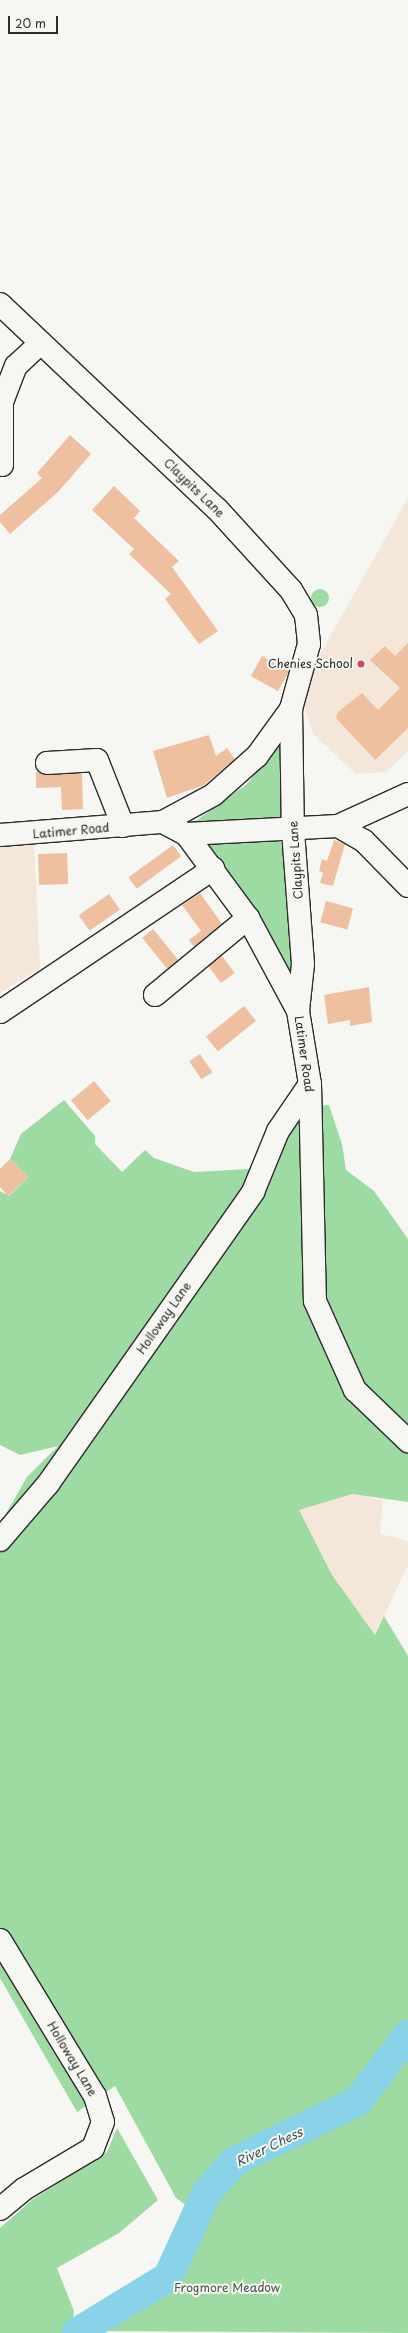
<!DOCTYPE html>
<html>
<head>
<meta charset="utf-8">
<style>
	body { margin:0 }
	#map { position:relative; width:408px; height:2333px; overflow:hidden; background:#f6f6f2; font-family:"Playpen Sans",sans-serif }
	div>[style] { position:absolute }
	.built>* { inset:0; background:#f4e6d9 }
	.green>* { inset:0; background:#9ddba3 }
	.round { border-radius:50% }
	.river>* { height:30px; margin:-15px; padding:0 15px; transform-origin:15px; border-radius:15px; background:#88d3e8 }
	.building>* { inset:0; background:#efc09f; transform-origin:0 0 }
	.roads { filter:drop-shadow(1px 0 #2b2b2b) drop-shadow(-1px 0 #2b2b2b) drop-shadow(0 1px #2b2b2b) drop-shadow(0 -1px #2b2b2b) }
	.minor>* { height:22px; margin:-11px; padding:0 11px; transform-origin:11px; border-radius:11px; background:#f6f6f2 }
	.dots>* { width:11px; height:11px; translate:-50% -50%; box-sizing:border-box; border:2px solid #f6f6f2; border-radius:50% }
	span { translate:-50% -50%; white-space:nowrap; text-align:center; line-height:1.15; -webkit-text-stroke:4px #f6f6f2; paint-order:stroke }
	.street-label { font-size:12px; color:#2b2b2b }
	.poi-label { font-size:12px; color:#2b2b2b }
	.right { translate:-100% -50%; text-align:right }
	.park-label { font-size:12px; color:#485749 }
	.water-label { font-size:13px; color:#42555a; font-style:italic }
	.scale { position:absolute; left:8px; top:16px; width:50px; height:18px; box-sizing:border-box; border:2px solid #2b2b2b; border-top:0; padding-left:5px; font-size:12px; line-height:14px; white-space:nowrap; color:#2b2b2b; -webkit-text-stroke:3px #f6f6f2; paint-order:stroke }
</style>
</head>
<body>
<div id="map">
	<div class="built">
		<i style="clip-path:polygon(408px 498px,408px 751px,386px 772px,356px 774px,313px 734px,299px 692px)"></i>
		<i style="clip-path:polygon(0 844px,34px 844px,40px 968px,0 993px)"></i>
		<i style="clip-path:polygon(352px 1494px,383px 1500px,380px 1534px,408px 1541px,408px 1565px,375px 1635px,332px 1575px,298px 1509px)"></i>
	</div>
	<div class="green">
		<i class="round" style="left:311px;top:589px;width:18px;height:18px"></i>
		<i style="clip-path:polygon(277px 746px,282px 747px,283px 818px,190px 825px,247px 784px)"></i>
		<i style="clip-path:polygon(276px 838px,286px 847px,295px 935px,291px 978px,206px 846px,207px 841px)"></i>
		<i style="clip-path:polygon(64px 1100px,95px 1136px,95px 1144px,122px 1172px,145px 1150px,154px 1158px,194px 1172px,250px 1169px,277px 1118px,307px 1111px,311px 1301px,352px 1392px,408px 1446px,408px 1502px,352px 1494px,299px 1510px,332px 1575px,375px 1635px,384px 1616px,408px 1656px,408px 2333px,85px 2331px,114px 2310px,128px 2308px,128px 2318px,147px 2304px,189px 2264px,207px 2226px,197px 2213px,176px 2198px,115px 2086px,77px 2112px,0 1978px,0 1524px,27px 1477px,58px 1446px,20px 1455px,0 1445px,0 1191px,9px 1196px,28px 1177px,10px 1159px,21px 1134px)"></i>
		<i style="clip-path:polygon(329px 1105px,342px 1144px,346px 1170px,374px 1191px,408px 1239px,408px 1438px,357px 1387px,318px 1300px,313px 1106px)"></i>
		<i style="clip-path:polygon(117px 2128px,158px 2200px,119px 2233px,57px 2268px,74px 2311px,71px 2333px,0 2333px,0 2228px,33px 2199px,107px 2152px)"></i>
	</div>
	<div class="river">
		<i style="left:76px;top:2333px;width:108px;rotate:-31.3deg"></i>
		<i style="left:168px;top:2277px;width:94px;rotate:-65.4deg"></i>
		<i style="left:207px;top:2192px;width:42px;rotate:-47.9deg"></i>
		<i style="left:235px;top:2161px;width:137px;rotate:-26deg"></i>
		<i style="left:358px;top:2101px;width:83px;rotate:-52.9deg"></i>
	</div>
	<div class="building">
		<i style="clip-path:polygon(70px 435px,91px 454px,58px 492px,10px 534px,0 522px,0 515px,42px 478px,37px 473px)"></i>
		<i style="clip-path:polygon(114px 486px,140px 511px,134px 518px,179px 561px,172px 567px,218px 631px,199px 644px,165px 599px,171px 594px,129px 554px,134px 549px,92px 510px)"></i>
		<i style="clip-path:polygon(408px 643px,408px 728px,375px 760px,336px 718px,338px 712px,362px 693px,378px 710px,400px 688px,370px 660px,385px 646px,395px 656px)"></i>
		<i style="left:262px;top:656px;width:31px;height:23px;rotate:29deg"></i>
		<i style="clip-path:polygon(209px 735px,216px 756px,227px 748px,235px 759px,204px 785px,167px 798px,153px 751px)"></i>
		<i style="clip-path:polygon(36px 772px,48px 775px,82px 773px,83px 809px,62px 810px,61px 787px,36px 788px)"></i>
		<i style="clip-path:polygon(334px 840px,345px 844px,333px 886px,320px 883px,323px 873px,319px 871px,322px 859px,327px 861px)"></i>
		<i style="left:173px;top:845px;width:14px;height:55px;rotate:54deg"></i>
		<i style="left:67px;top:853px;width:31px;height:29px;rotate:88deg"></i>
		<i style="clip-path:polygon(200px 893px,222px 924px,194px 947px,189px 940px,201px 931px,182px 905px)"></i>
		<i style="left:109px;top:894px;width:19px;height:37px;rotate:55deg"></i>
		<i style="left:326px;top:901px;width:28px;height:22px;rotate:15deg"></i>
		<i style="left:153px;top:929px;width:40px;height:14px;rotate:51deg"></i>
		<i style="left:222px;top:956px;width:21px;height:17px;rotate:53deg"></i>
		<i style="clip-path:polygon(369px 987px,372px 1022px,350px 1026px,350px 1020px,328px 1024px,324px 995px)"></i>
		<i style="left:244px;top:1006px;width:19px;height:49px;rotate:51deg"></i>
		<i style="left:200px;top:1054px;width:22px;height:13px;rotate:56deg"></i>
		<i style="left:94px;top:1081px;width:26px;height:30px;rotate:50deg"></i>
		<i style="clip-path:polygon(10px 1159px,28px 1177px,8px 1196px,0 1187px,0 1169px)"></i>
	</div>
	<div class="roads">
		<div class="minor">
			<i style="left:0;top:304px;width:299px;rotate:43.4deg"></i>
			<i style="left:217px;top:509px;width:110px;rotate:47.6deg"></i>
			<i style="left:291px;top:590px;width:29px;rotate:59deg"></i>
			<i style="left:306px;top:615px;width:29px;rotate:84deg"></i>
			<i style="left:309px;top:644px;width:67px;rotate:105.5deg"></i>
			<i style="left:291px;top:709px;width:122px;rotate:89.1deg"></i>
			<i style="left:293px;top:831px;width:133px;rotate:85.7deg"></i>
			<i style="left:303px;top:964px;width:47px;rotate:96.1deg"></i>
			<i style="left:2px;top:465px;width:63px;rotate:-90deg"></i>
			<i style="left:2px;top:402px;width:39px;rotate:-69deg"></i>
			<i style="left:16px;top:366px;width:34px;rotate:-43deg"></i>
			<i style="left:47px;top:763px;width:50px;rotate:-3.4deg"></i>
			<i style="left:97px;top:760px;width:71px;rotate:68.5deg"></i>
			<i style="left:163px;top:822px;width:57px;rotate:-28.4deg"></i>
			<i style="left:213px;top:795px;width:59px;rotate:-41.6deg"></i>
			<i style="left:257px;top:756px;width:58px;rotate:-54.1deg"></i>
			<i style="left:338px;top:826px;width:30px;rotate:30deg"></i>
			<i style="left:364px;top:841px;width:63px;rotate:45.6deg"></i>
			<i style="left:186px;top:834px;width:152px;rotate:-3deg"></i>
			<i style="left:338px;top:826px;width:77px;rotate:-24.6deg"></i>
			<i style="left:0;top:835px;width:164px;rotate:-4.6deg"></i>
			<i style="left:163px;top:822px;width:26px;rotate:28deg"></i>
			<i style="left:186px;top:834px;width:104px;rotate:53.6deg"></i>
			<i style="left:248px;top:918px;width:106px;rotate:61.7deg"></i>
			<i style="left:298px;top:1011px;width:74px;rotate:80.7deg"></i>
			<i style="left:310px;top:1084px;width:217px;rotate:88.7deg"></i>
			<i style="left:315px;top:1301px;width:98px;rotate:65.8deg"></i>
			<i style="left:355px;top:1390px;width:74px;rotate:43.9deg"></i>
			<i style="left:155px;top:995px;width:121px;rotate:-39.6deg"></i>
			<i style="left:0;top:1012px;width:257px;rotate:-33.9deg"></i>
			<i style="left:0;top:1540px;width:74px;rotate:-49.4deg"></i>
			<i style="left:48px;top:1484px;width:357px;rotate:-54.9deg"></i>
			<i style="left:253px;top:1192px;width:66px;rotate:-67.7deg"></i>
			<i style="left:278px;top:1131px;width:57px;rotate:-55.8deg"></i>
			<i style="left:0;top:1940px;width:183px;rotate:58.7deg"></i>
			<i style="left:95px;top:2096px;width:27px;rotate:73deg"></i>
			<i style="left:103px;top:2122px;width:28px;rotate:111deg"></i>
			<i style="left:93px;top:2148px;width:80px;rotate:149.3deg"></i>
			<i style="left:24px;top:2189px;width:31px;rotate:140deg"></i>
		</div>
	</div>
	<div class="dots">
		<i style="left:361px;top:664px;background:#d1495b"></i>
	</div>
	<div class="street-label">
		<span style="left:194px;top:488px;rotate:44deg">Claypits Lane</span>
		<span style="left:71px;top:831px;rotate:-5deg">Latimer Road</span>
		<span style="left:296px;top:860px;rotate:-94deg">Claypits Lane</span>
		<span style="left:304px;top:1054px;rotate:82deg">Latimer Road</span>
		<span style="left:164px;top:1318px;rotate:-55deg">Holloway Lane</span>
		<span style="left:72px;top:2059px;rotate:59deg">Holloway Lane</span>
	</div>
	<div class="poi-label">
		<span class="right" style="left:353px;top:664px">Chenies School</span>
	</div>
	<div class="park-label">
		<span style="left:227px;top:2288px">Frogmore Meadow</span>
	</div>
	<div class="water-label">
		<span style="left:269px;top:2147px;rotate:-26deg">River Chess</span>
	</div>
	<div class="scale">20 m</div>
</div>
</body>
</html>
